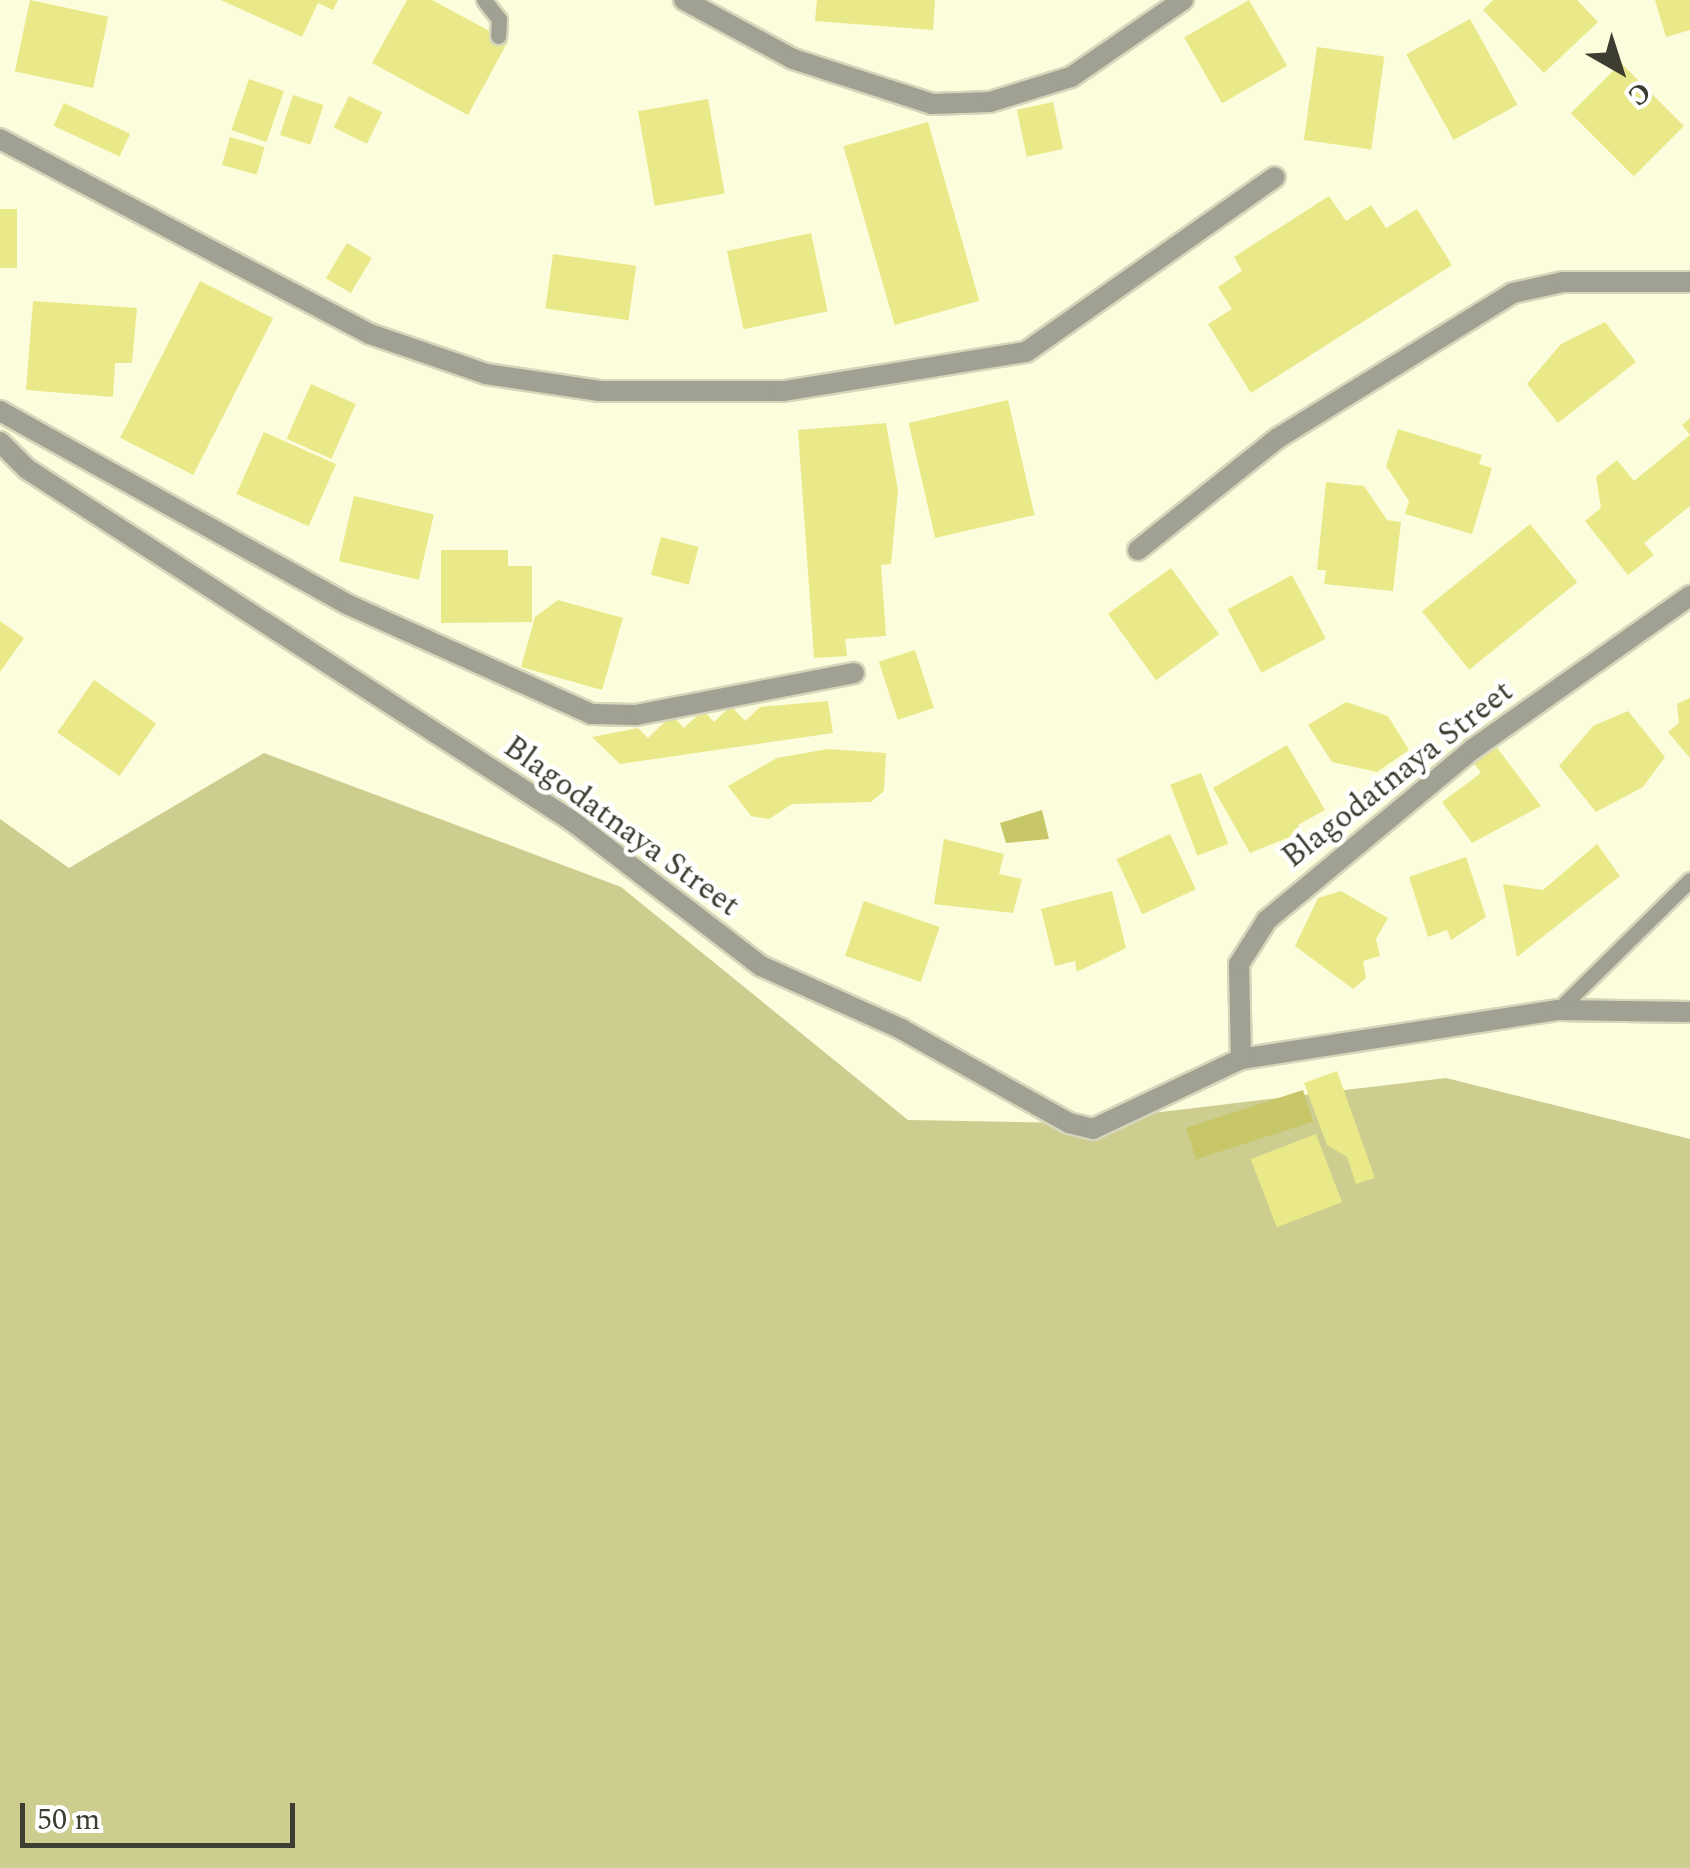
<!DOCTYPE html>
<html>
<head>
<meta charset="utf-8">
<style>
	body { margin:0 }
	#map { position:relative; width:1690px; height:1868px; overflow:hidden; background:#fcfddc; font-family:Spectral,serif }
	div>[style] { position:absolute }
	.green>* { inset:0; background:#cccd8e }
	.water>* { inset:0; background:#c7c769; transform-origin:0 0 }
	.building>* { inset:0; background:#e9e98a; transform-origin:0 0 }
	.roads { filter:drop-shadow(2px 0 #d6d7ba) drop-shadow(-2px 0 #d6d7ba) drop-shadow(0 2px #d6d7ba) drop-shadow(0 -2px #d6d7ba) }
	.lane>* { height:15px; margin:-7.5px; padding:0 7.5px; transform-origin:7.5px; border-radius:7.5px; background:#a0a093 }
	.street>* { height:20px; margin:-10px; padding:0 10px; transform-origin:10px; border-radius:10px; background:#a0a093 }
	span { translate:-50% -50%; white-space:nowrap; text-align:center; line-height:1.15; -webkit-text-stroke:9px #fff; paint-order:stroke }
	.street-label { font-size:32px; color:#3d3e31 }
	.north { position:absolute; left:1570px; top:20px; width:100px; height:100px; -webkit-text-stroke:8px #fff; paint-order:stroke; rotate:141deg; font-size:28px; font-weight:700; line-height:40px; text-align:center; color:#3d3e31 }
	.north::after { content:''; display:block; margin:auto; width:35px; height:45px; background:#3d3e31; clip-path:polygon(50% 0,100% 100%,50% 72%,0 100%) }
	.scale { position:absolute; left:20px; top:1803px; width:275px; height:45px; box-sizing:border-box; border:5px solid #3d3e31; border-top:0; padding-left:12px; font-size:30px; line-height:35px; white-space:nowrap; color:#3d3e31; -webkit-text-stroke:8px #fff; paint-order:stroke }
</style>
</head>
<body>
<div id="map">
	<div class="green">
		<i style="clip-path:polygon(264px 753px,621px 887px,908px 1120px,1069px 1123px,1446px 1078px,1690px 1139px,1690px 1868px,0 1868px,0 819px,69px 868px)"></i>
	</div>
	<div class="water">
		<i style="clip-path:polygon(1042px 810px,1049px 839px,1006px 843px,1000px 823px)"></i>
		<i style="left:1303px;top:1090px;width:33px;height:123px;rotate:72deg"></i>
	</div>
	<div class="building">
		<i style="left:30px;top:0;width:80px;height:73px;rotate:12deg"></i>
		<i style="clip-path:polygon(221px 0,338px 0,333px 10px,318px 3px,302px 37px)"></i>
		<i style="clip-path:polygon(407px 0,432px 0,508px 41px,468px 115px,372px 63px)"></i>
		<i style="clip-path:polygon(817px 0,935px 0,933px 30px,815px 21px)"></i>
		<i style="left:1249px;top:0;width:76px;height:75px;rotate:60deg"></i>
		<i style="clip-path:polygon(1493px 0,1577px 0,1598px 22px,1544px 73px,1483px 10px)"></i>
		<i style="clip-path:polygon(1655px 0,1690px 0,1690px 30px,1666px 37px)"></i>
		<i style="left:1470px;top:19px;width:98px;height:73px;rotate:61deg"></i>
		<i style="left:1317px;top:47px;width:68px;height:94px;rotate:8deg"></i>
		<i style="left:1621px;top:63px;width:89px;height:71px;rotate:45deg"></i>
		<i style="left:249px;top:79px;width:37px;height:54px;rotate:19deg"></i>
		<i style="left:293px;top:95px;width:32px;height:42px;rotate:18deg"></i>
		<i style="left:349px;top:96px;width:37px;height:35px;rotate:26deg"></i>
		<i style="left:708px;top:99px;width:96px;height:71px;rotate:80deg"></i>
		<i style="left:1053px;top:102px;width:48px;height:37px;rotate:78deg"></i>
		<i style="left:64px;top:103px;width:73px;height:25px;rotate:25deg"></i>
		<i style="left:928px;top:122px;width:186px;height:88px;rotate:74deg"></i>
		<i style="left:230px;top:137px;width:36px;height:29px;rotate:16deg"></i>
		<i style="clip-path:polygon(1329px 196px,1346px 221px,1371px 205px,1386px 228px,1417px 209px,1452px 265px,1251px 393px,1208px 324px,1232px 309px,1218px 287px,1242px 271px,1234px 257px)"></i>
		<i style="left:0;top:209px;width:17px;height:59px"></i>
		<i style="left:811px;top:233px;width:80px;height:86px;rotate:78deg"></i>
		<i style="left:347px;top:243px;width:29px;height:41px;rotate:31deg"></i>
		<i style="left:553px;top:254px;width:84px;height:55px;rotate:8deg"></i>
		<i style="left:200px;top:281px;width:82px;height:176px;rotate:27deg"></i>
		<i style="clip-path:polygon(33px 301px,137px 308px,132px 363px,115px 363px,113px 397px,26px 390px)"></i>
		<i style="clip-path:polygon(1605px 322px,1636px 362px,1558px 423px,1527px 384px,1561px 344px)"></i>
		<i style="left:311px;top:384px;width:49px;height:60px;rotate:24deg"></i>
		<i style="left:1008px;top:400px;width:118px;height:102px;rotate:77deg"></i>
		<i style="clip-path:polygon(1690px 418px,1690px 506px,1644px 543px,1654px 555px,1628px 575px,1585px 521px,1601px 508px,1596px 477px,1617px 460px,1634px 481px,1690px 435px,1682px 425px)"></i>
		<i style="clip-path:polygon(886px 423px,898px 490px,891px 564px,881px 565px,886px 636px,845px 639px,847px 656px,814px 658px,798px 430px)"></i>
		<i style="clip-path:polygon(1398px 429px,1482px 455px,1479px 464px,1492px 468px,1472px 534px,1405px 514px,1409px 501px,1386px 466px)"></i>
		<i style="left:264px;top:432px;width:79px;height:68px;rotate:24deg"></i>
		<i style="clip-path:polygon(1326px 482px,1364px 486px,1387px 520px,1401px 522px,1393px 591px,1324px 584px,1326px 570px,1317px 570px)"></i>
		<i style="left:354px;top:496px;width:82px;height:67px;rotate:13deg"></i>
		<i style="left:1530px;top:524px;width:75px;height:139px;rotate:51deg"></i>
		<i style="left:661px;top:537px;width:39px;height:39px;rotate:15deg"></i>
		<i style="clip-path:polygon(441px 550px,508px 550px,508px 566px,532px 566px,532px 622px,441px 623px)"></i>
		<i style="left:1171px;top:568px;width:82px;height:78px;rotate:54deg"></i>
		<i style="left:1292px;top:575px;width:72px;height:73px;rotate:62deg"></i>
		<i style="clip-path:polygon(558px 600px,623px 618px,602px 690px,521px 667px,535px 617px)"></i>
		<i style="clip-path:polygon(0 621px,24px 638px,0 672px)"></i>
		<i style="left:915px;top:650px;width:61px;height:38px;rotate:72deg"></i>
		<i style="left:94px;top:680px;width:76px;height:64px;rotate:35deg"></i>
		<i style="clip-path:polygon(1690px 698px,1690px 758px,1668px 732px,1679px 723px,1677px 704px)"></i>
		<i style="clip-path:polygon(828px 701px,833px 733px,620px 764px,592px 737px,638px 728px,648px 738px,672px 715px,684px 728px,703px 710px,714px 722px,731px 706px,745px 721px,760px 707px)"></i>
		<i style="clip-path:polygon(1346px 702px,1388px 716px,1409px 750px,1377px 772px,1332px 762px,1308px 725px)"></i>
		<i style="clip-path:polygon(1628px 711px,1665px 757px,1643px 787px,1596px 812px,1559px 766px,1593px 726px)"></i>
		<i style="clip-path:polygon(1287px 745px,1325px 810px,1298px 825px,1302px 832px,1250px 853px,1213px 788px)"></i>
		<i style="clip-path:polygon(1495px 745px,1541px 806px,1472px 843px,1442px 802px,1481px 773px,1473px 762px)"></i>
		<i style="clip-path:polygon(828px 749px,886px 753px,884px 791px,871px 802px,792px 804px,769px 819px,751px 816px,728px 786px,777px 758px)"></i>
		<i style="left:1201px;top:773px;width:76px;height:33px;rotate:69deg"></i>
		<i style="left:1170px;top:834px;width:61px;height:59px;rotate:65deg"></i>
		<i style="clip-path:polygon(944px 839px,1004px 854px,999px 874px,1022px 879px,1013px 913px,934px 904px)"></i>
		<i style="clip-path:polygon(1597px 844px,1620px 876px,1517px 957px,1503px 884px,1543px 890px)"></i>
		<i style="clip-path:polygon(1466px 857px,1486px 917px,1451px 940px,1447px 930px,1428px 937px,1409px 877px)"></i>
		<i style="clip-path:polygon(1112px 891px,1126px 948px,1077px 972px,1075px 961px,1055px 966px,1041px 909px)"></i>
		<i style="clip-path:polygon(1341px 891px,1388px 918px,1376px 939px,1380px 956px,1363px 961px,1366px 978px,1353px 989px,1295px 946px,1318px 898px)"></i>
		<i style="left:864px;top:901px;width:80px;height:58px;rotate:19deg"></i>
		<i style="clip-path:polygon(1337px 1071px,1375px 1178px,1356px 1184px,1347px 1157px,1327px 1145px,1304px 1083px)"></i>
		<i style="left:1316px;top:1134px;width:73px;height:70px;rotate:69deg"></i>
	</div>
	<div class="roads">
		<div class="lane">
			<i style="left:484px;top:0;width:24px;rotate:52deg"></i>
			<i style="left:499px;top:19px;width:17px;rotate:93deg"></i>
			<i style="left:1558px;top:1010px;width:185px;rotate:-44.6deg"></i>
		</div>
		<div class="street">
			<i style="left:684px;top:0;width:124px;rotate:28.4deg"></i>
			<i style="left:793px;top:59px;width:146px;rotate:17.9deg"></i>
			<i style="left:932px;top:104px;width:58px;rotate:-2deg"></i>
			<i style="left:990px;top:102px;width:85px;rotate:-17.2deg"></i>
			<i style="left:1071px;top:77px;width:136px;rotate:-34.5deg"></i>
			<i style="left:0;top:139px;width:418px;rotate:27.8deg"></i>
			<i style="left:370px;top:334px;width:123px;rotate:19deg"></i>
			<i style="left:486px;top:374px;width:115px;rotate:8.5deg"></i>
			<i style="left:600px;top:391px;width:184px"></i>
			<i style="left:784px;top:391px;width:245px;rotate:-9.2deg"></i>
			<i style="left:1026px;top:352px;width:304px;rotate:-35.1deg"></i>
			<i style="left:0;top:411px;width:399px;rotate:29.1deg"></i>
			<i style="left:349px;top:605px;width:266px;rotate:24.2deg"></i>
			<i style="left:592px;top:714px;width:44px;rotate:1.3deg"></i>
			<i style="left:636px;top:715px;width:222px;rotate:-10.9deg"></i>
			<i style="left:0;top:442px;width:38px;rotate:45deg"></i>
			<i style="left:27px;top:469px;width:649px;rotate:32.86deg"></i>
			<i style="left:572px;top:821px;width:238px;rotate:37.5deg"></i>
			<i style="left:761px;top:966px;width:154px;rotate:24.2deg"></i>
			<i style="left:901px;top:1029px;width:193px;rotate:29.2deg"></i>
			<i style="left:1069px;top:1123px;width:25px;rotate:14deg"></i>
			<i style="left:1093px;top:1129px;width:164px;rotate:-25.3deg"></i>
			<i style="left:1241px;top:1059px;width:321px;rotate:-8.8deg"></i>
			<i style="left:1558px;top:1010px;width:132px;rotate:0.9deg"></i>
			<i style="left:1138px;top:550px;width:179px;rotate:-38.7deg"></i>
			<i style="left:1278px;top:438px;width:276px;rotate:-31.7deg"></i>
			<i style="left:1513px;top:293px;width:51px;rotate:-12.4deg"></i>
			<i style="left:1563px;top:282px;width:127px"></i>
			<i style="left:1241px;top:1059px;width:95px;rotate:-91.2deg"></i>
			<i style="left:1239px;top:964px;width:52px;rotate:-57.5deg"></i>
			<i style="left:1267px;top:920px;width:268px;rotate:-39.7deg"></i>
			<i style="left:1473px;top:749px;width:266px;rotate:-35.2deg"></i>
		</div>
	</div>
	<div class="street-label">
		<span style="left:1398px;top:775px;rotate:-38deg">Blagodatnaya Street</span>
		<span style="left:621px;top:827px;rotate:36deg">Blagodatnaya Street</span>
	</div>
	<div class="north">С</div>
	<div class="scale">50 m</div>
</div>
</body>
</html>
